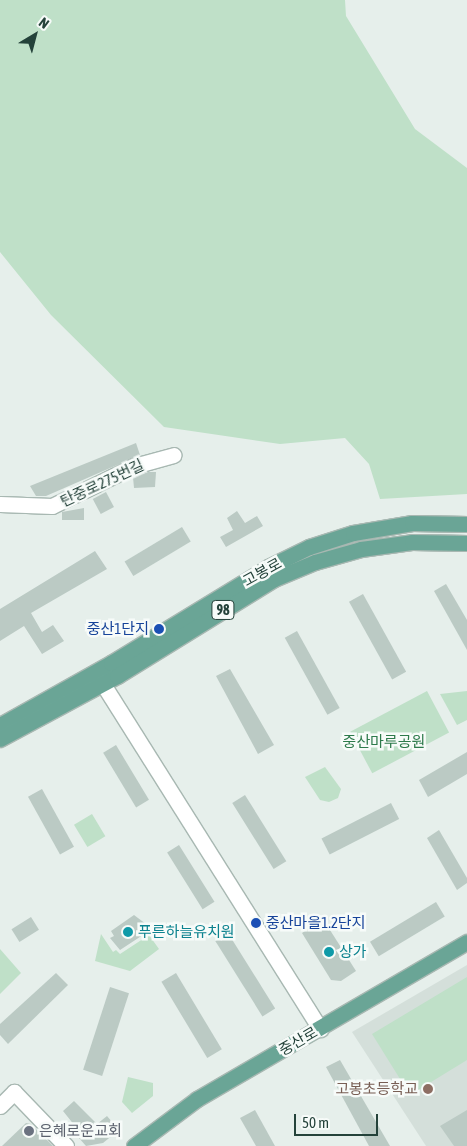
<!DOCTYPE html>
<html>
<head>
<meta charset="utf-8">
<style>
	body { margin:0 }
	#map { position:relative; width:467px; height:1146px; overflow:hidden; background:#e6efeb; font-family:"Asap Condensed","Noto Sans KR",sans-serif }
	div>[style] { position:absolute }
	.built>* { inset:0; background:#d4dfda }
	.green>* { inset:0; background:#bfe0c8; transform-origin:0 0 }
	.building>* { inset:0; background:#bbcac4; transform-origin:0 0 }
	.roads { filter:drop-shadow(1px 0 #a8b8b2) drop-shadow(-1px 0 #a8b8b2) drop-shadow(0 1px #a8b8b2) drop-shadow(0 -1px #a8b8b2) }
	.minor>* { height:15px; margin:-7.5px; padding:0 7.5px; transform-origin:7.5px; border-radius:7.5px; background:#fff }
	.major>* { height:15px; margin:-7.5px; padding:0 7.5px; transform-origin:7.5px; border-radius:7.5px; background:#6aa596 }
	.dots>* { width:14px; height:14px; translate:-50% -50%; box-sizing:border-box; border:2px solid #f7fbf9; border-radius:50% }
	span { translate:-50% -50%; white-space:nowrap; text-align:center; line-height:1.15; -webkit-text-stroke:5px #f7fbf9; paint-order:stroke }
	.shield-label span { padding:1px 4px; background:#f7fbf9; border:1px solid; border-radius:4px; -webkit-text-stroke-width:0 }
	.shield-label { font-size:14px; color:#24423a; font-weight:700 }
	.street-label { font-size:15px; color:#24423a }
	.transit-label { font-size:15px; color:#164399 }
	.right { translate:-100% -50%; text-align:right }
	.left { translate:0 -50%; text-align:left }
	.park-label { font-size:15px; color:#2d7a4b }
	.culture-label { font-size:15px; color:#0d838f }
	.education-label { font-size:15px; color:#785e54 }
	.worship-label { font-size:15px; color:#5b616d }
	.north { position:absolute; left:10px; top:10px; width:50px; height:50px; -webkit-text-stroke:4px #f7fbf9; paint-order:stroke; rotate:37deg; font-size:14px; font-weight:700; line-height:20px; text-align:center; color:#24423a }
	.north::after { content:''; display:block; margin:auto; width:18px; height:22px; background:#24423a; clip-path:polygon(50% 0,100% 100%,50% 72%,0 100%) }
	.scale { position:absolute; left:294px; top:1114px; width:84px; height:22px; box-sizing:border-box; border:2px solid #24423a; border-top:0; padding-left:6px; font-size:15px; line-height:18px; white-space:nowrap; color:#24423a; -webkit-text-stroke:4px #f7fbf9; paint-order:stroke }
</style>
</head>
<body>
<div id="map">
	<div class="built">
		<i style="clip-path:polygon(467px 965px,467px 1146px,426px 1146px,352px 1032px)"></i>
	</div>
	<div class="green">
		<i style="clip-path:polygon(0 0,345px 0,346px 16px,415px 129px,467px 168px,467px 494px,380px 499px,369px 464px,345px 438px,280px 444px,164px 427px,51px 315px,0 252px)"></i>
		<i style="left:427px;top:691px;width:47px;height:87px;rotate:62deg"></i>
		<i style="clip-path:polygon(467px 691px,467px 720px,457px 725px,440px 694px)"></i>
		<i style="clip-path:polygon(325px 767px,341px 789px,338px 798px,329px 802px,320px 800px,305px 777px)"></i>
		<i style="left:92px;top:814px;width:26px;height:21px;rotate:59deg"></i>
		<i style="clip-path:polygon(101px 934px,113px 952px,116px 950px,120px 954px,149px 935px,159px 949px,130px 971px,95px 961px)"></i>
		<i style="clip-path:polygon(0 949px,21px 973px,0 994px)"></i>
		<i style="clip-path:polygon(467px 977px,467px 1060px,410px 1095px,372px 1034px)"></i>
		<i style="clip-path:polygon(128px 1077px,153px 1083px,153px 1096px,132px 1113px,122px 1102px)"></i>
	</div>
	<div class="building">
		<i style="clip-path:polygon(136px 443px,140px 455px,46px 496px,36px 496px,30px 486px)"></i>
		<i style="clip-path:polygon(148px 472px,156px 472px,155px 487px,134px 488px,133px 477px)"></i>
		<i style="left:106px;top:492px;width:17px;height:15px;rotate:62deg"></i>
		<i style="clip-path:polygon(84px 508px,84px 520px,62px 520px,62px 512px)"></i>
		<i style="clip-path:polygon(237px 511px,245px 523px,257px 516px,263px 526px,226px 547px,220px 537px,233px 530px,227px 518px)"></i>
		<i style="left:182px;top:527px;width:17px;height:67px;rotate:59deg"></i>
		<i style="clip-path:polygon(95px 551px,107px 569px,31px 613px,42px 632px,53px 625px,64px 641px,42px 654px,24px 626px,0 641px,0 609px)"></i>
		<i style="clip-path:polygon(446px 584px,467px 620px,467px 650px,434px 591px)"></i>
		<i style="left:363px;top:594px;width:89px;height:16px;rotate:61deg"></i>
		<i style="left:297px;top:631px;width:88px;height:14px;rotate:61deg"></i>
		<i style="clip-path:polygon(230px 669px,274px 745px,258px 754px,216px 676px)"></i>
		<i style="left:116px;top:745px;width:64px;height:15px;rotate:59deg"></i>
		<i style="clip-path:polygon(467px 752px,467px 774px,428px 797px,419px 780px)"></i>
		<i style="left:42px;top:789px;width:66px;height:16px;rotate:61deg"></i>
		<i style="left:245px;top:795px;width:78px;height:15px;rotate:58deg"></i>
		<i style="left:391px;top:803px;width:18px;height:78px;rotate:63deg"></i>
		<i style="clip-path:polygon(439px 830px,467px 878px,467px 883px,457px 890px,427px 838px)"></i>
		<i style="left:179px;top:845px;width:67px;height:14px;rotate:58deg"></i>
		<i style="left:436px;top:902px;width:17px;height:77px;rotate:59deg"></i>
		<i style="clip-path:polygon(134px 915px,146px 924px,146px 933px,120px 950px,110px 938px,114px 936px,111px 931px)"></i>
		<i style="left:31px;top:917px;width:15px;height:23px;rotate:58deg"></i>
		<i style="clip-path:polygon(323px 919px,356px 971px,341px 981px,331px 980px,302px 933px)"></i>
		<i style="left:228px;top:933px;width:89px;height:15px;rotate:58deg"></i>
		<i style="clip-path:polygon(56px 973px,68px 985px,8px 1044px,0 1035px,0 1024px)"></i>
		<i style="left:176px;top:973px;width:89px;height:17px;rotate:59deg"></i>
		<i style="left:110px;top:987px;width:20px;height:87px;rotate:18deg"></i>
		<i style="clip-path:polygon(340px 1060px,390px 1146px,369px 1146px,326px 1067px)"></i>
		<i style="clip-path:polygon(74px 1101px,97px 1124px,107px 1116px,119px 1130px,103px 1143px,86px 1146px,71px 1129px,75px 1126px,63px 1111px)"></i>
		<i style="clip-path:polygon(255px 1110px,275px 1146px,256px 1146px,240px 1118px)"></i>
		<i style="clip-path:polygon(467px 1110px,467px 1146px,454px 1146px,440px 1126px)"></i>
		<i style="clip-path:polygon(26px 1123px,31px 1124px,53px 1146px,2px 1146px)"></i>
	</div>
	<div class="roads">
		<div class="minor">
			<i style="left:0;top:504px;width:52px;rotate:2.2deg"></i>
			<i style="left:52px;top:506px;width:91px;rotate:-26deg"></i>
			<i style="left:134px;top:466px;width:41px;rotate:-15.4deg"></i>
			<i style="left:96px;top:673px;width:421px;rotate:57.8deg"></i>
			<i style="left:0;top:1106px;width:20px;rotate:-45deg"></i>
			<i style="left:14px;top:1092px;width:75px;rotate:46.1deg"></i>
		</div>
		<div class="major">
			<i style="left:0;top:725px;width:127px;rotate:-29.2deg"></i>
			<i style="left:111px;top:663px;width:184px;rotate:-31.4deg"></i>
			<i style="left:268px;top:567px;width:46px;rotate:-26deg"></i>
			<i style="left:309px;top:547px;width:46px;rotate:-17.7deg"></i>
			<i style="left:353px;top:533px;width:60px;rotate:-9.6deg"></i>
			<i style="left:412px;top:523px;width:55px;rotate:1deg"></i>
			<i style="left:0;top:739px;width:133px;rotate:-28.3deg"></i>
			<i style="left:117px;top:676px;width:185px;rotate:-31.7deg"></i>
			<i style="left:274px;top:579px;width:44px;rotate:-22.5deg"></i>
			<i style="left:315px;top:562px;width:48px;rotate:-15.8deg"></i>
			<i style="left:361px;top:549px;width:51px;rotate:-7.8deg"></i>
			<i style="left:412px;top:542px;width:55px;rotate:1deg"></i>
			<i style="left:134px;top:1146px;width:79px;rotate:-36.7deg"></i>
			<i style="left:197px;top:1099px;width:312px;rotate:-30.2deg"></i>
		</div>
	</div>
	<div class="dots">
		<i style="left:159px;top:629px;background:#1a4fb4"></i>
		<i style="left:256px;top:923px;background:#1a4fb4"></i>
		<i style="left:128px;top:932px;background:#0f9aa8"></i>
		<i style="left:329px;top:952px;background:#0f9aa8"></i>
		<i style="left:428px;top:1089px;background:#8d6e63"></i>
		<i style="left:29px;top:1131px;background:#6b7280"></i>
	</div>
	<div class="shield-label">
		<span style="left:223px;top:610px">98</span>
	</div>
	<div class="street-label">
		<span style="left:102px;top:483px;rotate:-25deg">탄중로275번길</span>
		<span style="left:262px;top:572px;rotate:-29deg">고봉로</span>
		<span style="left:298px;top:1041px;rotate:-30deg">중산로</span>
	</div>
	<div class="transit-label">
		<span class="right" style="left:149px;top:629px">중산1단지</span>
		<span class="left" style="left:266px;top:923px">중산마을1.2단지</span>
	</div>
	<div class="park-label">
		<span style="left:384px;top:742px">중산마루공원</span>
	</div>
	<div class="culture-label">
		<span class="left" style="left:138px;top:932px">푸른하늘유치원</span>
		<span class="left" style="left:339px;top:952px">상가</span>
	</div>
	<div class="education-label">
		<span class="right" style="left:418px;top:1089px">고봉초등학교</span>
	</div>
	<div class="worship-label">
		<span class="left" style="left:39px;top:1131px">은혜로운교회</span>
	</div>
	<div class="north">N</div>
	<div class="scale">50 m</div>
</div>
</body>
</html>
